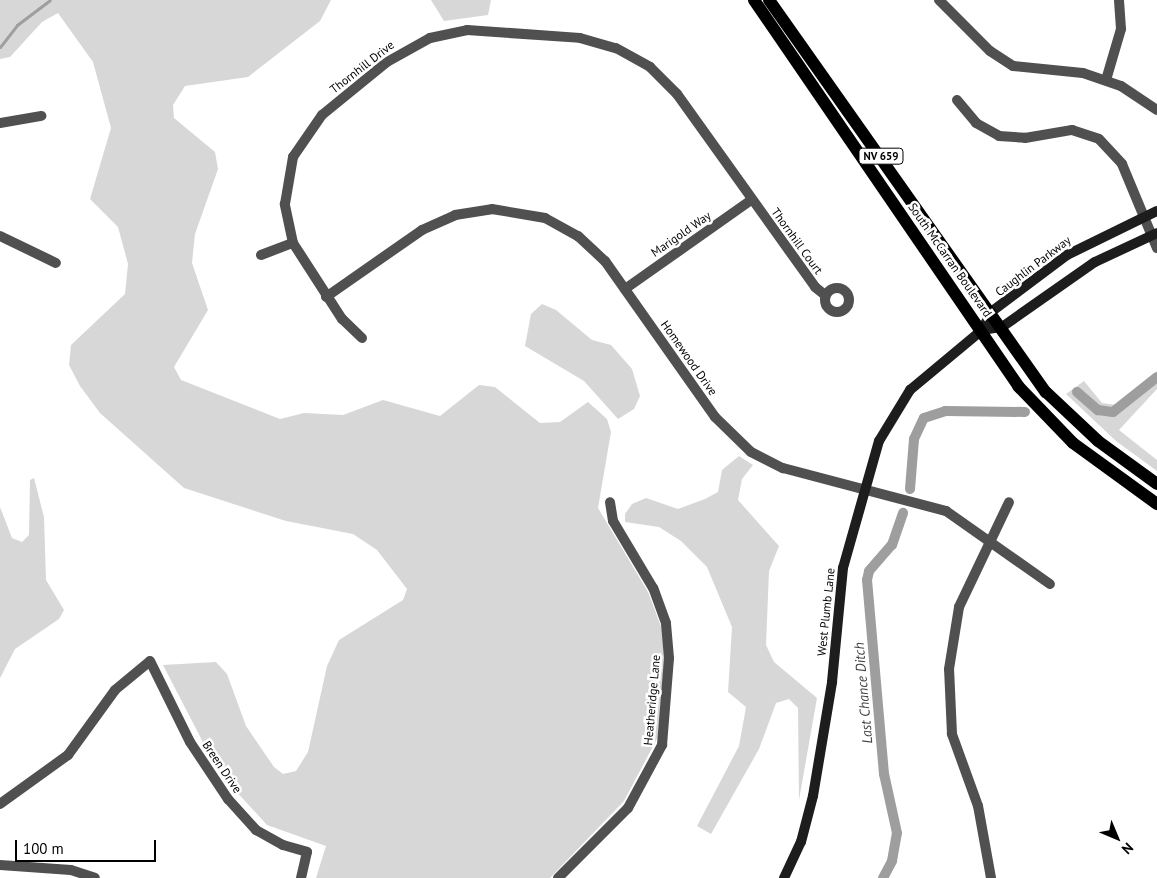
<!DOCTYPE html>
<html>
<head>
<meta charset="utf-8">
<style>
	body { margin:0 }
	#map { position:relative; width:1157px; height:878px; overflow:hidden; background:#fff; font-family:"PT Sans",sans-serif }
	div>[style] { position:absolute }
	.green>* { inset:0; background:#d7d7d7 }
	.stream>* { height:3px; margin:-1.5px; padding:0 1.5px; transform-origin:1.5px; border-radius:1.5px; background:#9e9e9e }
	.canal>* { height:10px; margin:-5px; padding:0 5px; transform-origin:5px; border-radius:5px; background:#9e9e9e }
	.street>* { height:10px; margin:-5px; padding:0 5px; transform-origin:5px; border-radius:5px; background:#505050 }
	.street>.ring { margin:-5px; padding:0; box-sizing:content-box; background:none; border:10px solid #505050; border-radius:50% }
	.secondary>* { height:10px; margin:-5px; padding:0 5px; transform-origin:5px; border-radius:5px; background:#1d1d1d }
	.primary>* { height:12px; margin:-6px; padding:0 6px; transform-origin:6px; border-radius:6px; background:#000 }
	span { translate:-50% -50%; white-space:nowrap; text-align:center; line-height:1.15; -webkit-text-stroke:5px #fff; paint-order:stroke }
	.shield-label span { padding:1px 4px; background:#fff; border:1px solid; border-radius:4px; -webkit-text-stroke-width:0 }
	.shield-label { font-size:11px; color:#000; font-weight:700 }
	.street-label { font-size:12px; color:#000 }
	.water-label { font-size:14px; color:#3f3f3f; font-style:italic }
	.north { position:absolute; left:1092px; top:813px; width:50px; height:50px; -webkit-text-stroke:4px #fff; paint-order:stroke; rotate:135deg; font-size:14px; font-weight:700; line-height:20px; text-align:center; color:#000 }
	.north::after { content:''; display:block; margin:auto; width:18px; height:22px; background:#000; clip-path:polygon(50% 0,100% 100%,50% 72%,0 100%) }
	.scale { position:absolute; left:15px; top:840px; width:141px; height:22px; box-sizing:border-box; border:2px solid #000; border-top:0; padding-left:6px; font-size:15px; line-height:18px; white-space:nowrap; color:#000; -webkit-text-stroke:4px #fff; paint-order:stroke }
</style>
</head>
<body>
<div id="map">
	<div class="green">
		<i style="clip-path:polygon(0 0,331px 0,320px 21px,248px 77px,185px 86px,173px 105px,174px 118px,215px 152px,218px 169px,195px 234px,192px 263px,208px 310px,174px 367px,181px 380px,280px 419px,304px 413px,343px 415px,383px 400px,440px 416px,479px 385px,495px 387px,540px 423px,560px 422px,588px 402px,607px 419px,611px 432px,598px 508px,648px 592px,662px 629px,665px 652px,658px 737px,624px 801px,550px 878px,316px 878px,326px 846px,267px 825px,233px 788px,206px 748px,163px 665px,216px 662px,227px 674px,246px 726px,274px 767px,283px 774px,296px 771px,308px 752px,327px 666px,339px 640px,403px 600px,407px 589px,377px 550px,353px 534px,286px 521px,184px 488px,100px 413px,80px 386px,69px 365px,71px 345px,125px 294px,128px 264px,118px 227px,90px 199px,111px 128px,93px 62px,58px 13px,42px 22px,10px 57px,0 59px)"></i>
		<i style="clip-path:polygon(431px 0,491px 0,488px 15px,444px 21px)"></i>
		<i style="clip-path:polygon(542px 304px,556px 310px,592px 340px,611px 345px,632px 369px,640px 396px,634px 409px,618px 419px,584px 381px,525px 346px,531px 314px)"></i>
		<i style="clip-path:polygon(1157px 371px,1157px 389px,1119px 430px,1157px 460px,1157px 471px,1116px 441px,1066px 394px,1084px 381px,1102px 403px,1116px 405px)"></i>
		<i style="clip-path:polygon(739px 456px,753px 465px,742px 479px,738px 500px,779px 546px,769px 571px,766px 645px,774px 662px,817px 698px,799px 800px,798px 708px,789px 699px,776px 703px,759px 749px,711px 834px,697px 826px,739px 746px,746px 707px,728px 692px,732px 627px,707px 567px,681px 541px,659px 527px,625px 522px,625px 514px,632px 504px,646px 498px,678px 509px,705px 499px,718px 492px,722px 470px)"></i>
		<i style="clip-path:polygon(34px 478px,44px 517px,46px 580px,64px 610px,59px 619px,15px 649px,0 678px,0 507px,12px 538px,22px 542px,29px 535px,30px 480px)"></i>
	</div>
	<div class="stream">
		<i style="left:0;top:47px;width:28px;rotate:-52deg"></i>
		<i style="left:17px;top:25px;width:41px;rotate:-37.1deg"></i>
	</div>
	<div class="canal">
		<i style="left:1077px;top:392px;width:28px;rotate:41deg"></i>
		<i style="left:1098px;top:410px;width:15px;rotate:8deg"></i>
		<i style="left:1113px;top:412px;width:56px;rotate:-38.5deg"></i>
		<i style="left:910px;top:489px;width:50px;rotate:-85.4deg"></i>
		<i style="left:914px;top:439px;width:23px;rotate:-65deg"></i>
		<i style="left:924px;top:418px;width:22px;rotate:-18deg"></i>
		<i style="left:945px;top:411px;width:80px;rotate:0.7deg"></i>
		<i style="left:883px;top:878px;width:19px;rotate:-62deg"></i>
		<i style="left:892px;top:861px;width:28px;rotate:-80deg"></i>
		<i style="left:897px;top:833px;width:60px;rotate:-102.4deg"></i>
		<i style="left:884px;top:774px;width:195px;rotate:-95deg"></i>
		<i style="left:867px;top:580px;width:9px;rotate:-77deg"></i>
		<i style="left:869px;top:571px;width:35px;rotate:-49deg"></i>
		<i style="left:892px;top:545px;width:34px;rotate:-71deg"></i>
	</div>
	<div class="street">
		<i style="left:939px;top:0;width:72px;rotate:45deg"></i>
		<i style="left:990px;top:51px;width:27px;rotate:33deg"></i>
		<i style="left:1013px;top:66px;width:70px;rotate:5.7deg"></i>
		<i style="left:1083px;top:73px;width:40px;rotate:18.9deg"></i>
		<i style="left:1121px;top:86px;width:43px;rotate:33.7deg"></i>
		<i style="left:1106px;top:80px;width:53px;rotate:-73.6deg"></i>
		<i style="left:1121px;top:29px;width:29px;rotate:-94deg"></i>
		<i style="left:957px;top:100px;width:30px;rotate:50deg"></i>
		<i style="left:976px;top:123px;width:26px;rotate:29deg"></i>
		<i style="left:999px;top:136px;width:26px;rotate:4deg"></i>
		<i style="left:1025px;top:138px;width:48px;rotate:-9.7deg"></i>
		<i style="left:1072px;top:130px;width:28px;rotate:18deg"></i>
		<i style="left:1099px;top:139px;width:34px;rotate:47deg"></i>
		<i style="left:1122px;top:164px;width:91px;rotate:67.4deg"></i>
		<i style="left:0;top:123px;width:42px;rotate:-9.7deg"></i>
		<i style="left:0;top:236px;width:62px;rotate:25.7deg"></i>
		<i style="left:261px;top:255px;width:34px;rotate:-21deg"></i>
		<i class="ring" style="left:825px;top:288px;width:14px;height:14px"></i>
		<i style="left:625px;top:289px;width:154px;rotate:-35.2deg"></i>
		<i style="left:326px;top:297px;width:117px;rotate:-34.9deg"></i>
		<i style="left:422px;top:230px;width:36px;rotate:-24deg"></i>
		<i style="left:455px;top:215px;width:37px;rotate:-9deg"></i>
		<i style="left:492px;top:209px;width:54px;rotate:9.6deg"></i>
		<i style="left:545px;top:218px;width:38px;rotate:29deg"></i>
		<i style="left:578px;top:236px;width:37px;rotate:43deg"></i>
		<i style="left:605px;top:261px;width:191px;rotate:54.8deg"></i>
		<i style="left:715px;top:417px;width:50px;rotate:44.2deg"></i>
		<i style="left:751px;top:452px;width:36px;rotate:27deg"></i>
		<i style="left:783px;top:468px;width:169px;rotate:14.8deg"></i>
		<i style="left:946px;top:511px;width:127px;rotate:35.1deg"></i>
		<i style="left:362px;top:338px;width:28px;rotate:-136deg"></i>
		<i style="left:342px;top:319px;width:90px;rotate:-122.8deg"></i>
		<i style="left:293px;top:243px;width:40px;rotate:-102deg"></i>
		<i style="left:285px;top:204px;width:48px;rotate:-80.3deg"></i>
		<i style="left:293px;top:157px;width:51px;rotate:-55.4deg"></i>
		<i style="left:322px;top:115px;width:84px;rotate:-39.2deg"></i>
		<i style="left:387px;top:62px;width:49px;rotate:-29.2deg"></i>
		<i style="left:430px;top:38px;width:38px;rotate:-12deg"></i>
		<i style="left:467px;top:30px;width:113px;rotate:4deg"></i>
		<i style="left:580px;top:38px;width:37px;rotate:16deg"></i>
		<i style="left:616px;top:48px;width:39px;rotate:29deg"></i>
		<i style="left:650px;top:67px;width:38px;rotate:45deg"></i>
		<i style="left:677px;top:94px;width:237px;rotate:54.4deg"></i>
		<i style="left:815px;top:287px;width:13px;rotate:39deg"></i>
		<i style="left:0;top:804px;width:84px;rotate:-35.8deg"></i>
		<i style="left:68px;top:755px;width:80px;rotate:-54.1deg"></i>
		<i style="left:115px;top:690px;width:45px;rotate:-39.6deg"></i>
		<i style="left:150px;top:661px;width:90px;rotate:63.7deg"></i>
		<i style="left:190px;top:742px;width:69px;rotate:56.3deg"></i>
		<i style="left:228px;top:799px;width:42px;rotate:47.9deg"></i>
		<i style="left:256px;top:830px;width:31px;rotate:29deg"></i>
		<i style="left:283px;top:845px;width:25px;rotate:16deg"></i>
		<i style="left:307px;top:852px;width:27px;rotate:103deg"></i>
		<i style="left:0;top:865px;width:71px;rotate:4deg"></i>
		<i style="left:71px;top:870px;width:25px;rotate:18deg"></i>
		<i style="left:558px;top:878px;width:99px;rotate:-45deg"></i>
		<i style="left:628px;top:808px;width:72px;rotate:-61.6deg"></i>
		<i style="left:662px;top:745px;width:87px;rotate:-85.4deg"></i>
		<i style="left:669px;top:658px;width:35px;rotate:-95deg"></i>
		<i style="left:666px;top:623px;width:37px;rotate:-110deg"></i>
		<i style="left:653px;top:588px;width:78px;rotate:-120.8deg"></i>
		<i style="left:613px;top:521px;width:19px;rotate:-99deg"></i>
		<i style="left:991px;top:878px;width:73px;rotate:-100.2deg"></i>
		<i style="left:978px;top:806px;width:77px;rotate:-109.9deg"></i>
		<i style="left:952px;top:734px;width:65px;rotate:-92.6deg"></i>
		<i style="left:949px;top:669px;width:63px;rotate:-80.8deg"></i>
		<i style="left:959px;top:607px;width:116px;rotate:-64.5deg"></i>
	</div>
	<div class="secondary">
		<i style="left:982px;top:330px;width:20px;rotate:-63deg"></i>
		<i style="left:991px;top:312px;width:95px;rotate:-36.9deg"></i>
		<i style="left:1067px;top:255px;width:100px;rotate:-26.1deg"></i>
		<i style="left:982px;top:330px;width:20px;rotate:-9deg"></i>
		<i style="left:1002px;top:327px;width:113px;rotate:-35deg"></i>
		<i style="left:1095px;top:262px;width:68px;rotate:-25.1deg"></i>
		<i style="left:784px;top:878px;width:40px;rotate:-65deg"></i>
		<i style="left:801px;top:842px;width:48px;rotate:-75.4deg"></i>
		<i style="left:813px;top:796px;width:116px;rotate:-80.5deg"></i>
		<i style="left:832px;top:682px;width:115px;rotate:-84.5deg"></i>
		<i style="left:843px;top:568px;width:132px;rotate:-74.2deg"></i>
		<i style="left:879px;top:441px;width:60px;rotate:-58.7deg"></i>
		<i style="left:910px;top:390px;width:94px;rotate:-39.8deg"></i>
	</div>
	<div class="primary">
		<i style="left:754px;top:0;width:468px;rotate:55.6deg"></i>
		<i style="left:1018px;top:386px;width:79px;rotate:46deg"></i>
		<i style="left:1073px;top:443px;width:104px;rotate:36deg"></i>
		<i style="left:769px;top:0;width:480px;rotate:54.8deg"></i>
		<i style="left:1046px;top:392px;width:71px;rotate:43.3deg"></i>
		<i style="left:1098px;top:441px;width:73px;rotate:36.1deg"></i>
	</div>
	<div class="shield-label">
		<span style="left:881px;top:156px">NV 659</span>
	</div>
	<div class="street-label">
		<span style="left:362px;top:67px;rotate:-38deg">Thornhill Drive</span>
		<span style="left:681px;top:234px;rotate:-35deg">Marigold Way</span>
		<span style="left:797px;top:241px;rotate:54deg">Thornhill Court</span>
		<span style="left:950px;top:260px;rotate:55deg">South McCarran Boulevard</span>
		<span style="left:1033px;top:266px;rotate:-37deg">Caughlin Parkway</span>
		<span style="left:689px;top:358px;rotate:55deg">Homewood Drive</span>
		<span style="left:826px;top:612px;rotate:-84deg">West Plumb Lane</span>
		<span style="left:652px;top:700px;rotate:-85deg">Heatheridge Lane</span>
		<span style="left:222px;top:767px;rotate:56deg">Breen Drive</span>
	</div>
	<div class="water-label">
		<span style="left:863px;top:693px;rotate:-95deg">Last Chance Ditch</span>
	</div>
	<div class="north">N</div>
	<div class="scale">100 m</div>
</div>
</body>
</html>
